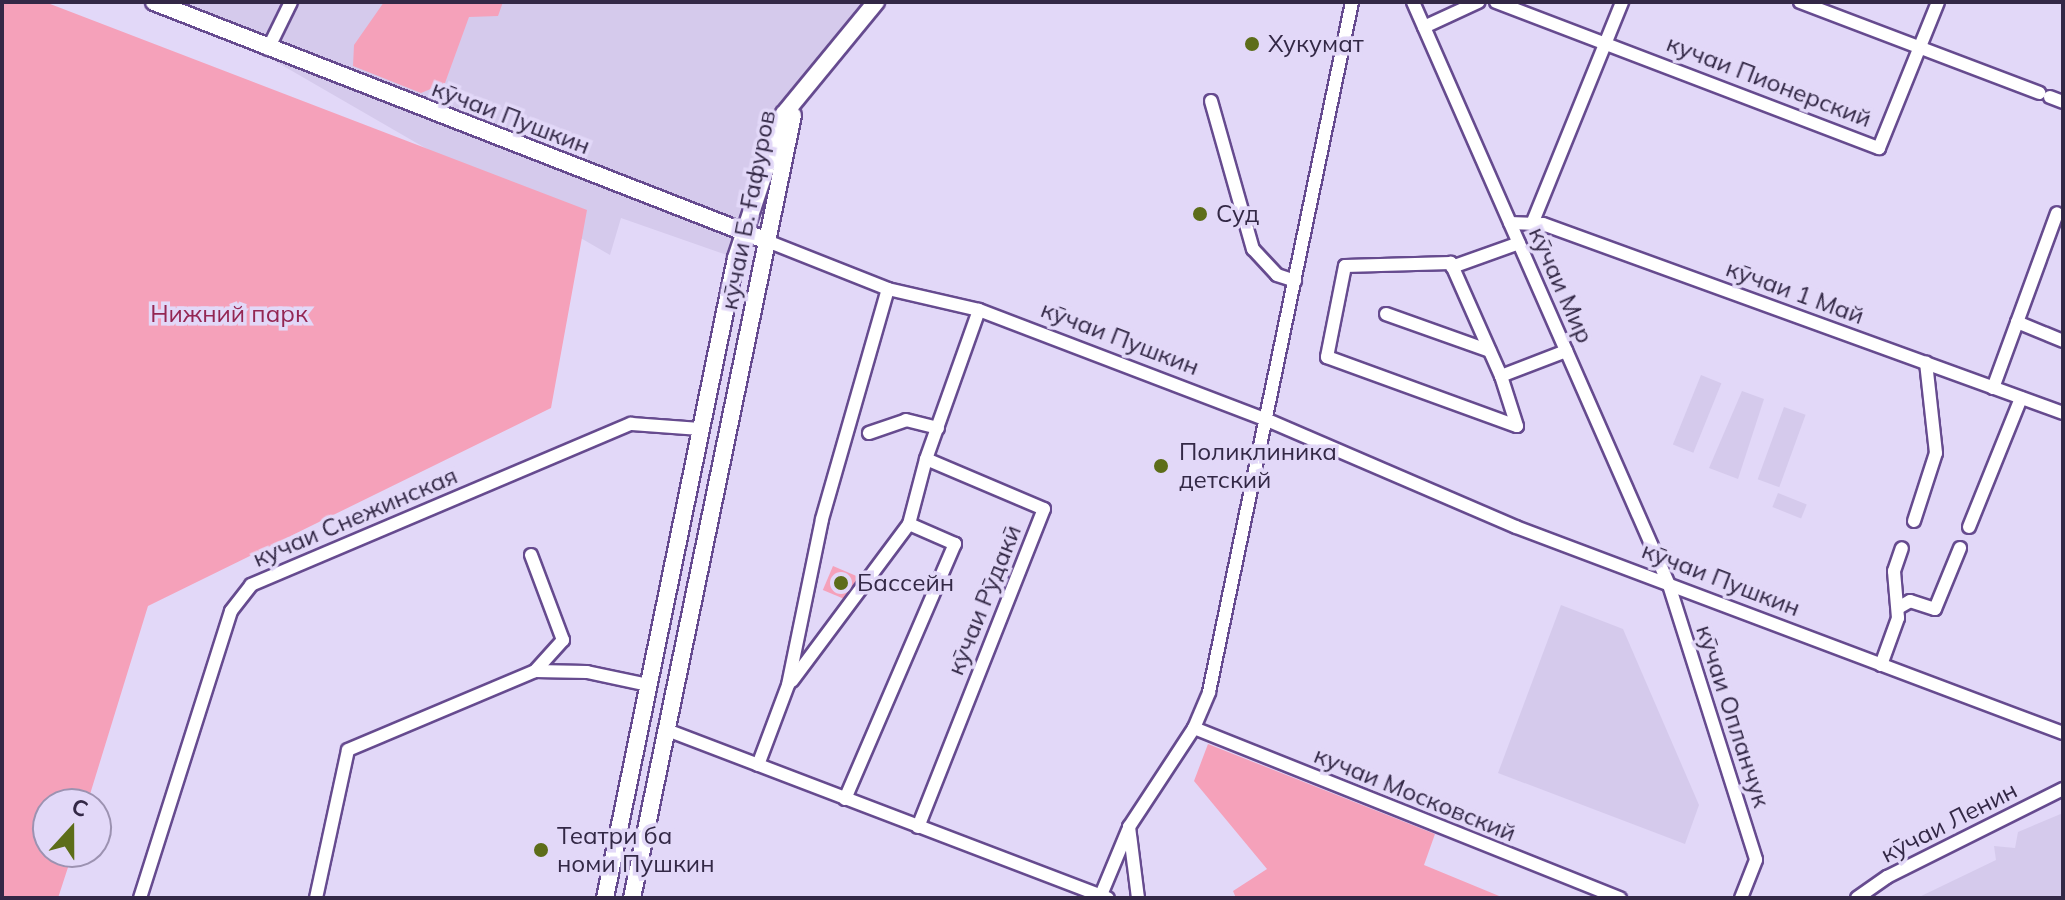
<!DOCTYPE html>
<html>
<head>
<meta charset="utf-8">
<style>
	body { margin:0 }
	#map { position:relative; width:2065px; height:900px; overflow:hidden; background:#e2d8f8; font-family:Mulish,sans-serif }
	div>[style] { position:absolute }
	.built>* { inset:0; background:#d5caec; transform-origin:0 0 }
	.green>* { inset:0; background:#f5a1ba; transform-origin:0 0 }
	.roads { filter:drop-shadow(2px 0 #664b8f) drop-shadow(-2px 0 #664b8f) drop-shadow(0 2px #664b8f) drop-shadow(0 -2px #664b8f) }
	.minor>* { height:12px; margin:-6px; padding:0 6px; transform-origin:6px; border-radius:6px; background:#fff }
	.major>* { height:16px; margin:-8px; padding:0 8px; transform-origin:8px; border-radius:8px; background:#fff }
	.dots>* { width:22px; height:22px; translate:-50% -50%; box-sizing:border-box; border:4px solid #e2d8f8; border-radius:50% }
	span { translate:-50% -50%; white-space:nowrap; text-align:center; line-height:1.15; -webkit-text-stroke:7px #e2d8f8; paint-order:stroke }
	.poi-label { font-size:24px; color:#332846 }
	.left { translate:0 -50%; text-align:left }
	.street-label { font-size:24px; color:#332846 }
	.park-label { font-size:24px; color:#942653 }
	.frame { position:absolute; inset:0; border:4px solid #332846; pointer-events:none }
	.north { position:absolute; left:32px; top:788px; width:80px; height:80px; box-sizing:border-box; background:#e2d8f8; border:2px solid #9c92b1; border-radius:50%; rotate:21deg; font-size:22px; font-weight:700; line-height:32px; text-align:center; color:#332846 }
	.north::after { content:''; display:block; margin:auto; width:28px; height:36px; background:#5d6d19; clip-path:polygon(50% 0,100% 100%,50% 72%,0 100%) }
</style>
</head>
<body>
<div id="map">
	<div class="built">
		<i style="clip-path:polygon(173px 2px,883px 2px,779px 131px,741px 260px,621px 218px,610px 255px)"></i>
		<i style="left:1701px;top:375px;width:22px;height:75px;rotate:22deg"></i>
		<i style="clip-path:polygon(1742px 391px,1764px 399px,1738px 479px,1709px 468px)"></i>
		<i style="left:1784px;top:407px;width:23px;height:77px;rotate:20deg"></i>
		<i style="left:1778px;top:493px;width:31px;height:15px;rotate:22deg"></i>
		<i style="clip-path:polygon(1561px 605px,1623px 629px,1699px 805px,1685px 844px,1498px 773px)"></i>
		<i style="clip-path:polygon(2063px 813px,2063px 898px,1917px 898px,1996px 860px,1994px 846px,2015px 848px,2018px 832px)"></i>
	</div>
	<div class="green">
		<i style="clip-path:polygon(2px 2px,45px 2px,587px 210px,551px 408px,148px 606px,87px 804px,48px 804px,48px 852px,73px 852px,58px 898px,2px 898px)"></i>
		<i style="clip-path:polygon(384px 2px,503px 2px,498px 16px,469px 17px,445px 83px,421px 93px,353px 66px,354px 45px)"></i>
		<i style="left:833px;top:566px;width:28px;height:26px;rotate:23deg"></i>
		<i style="clip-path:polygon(1208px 744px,1435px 834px,1424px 865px,1504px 898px,1236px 898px,1233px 891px,1267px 869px,1194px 781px)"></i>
	</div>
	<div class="roads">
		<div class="minor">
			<i style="left:1413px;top:2px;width:637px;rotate:66.29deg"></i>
			<i style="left:1669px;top:585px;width:288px;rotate:72.4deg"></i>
			<i style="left:1756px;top:860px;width:41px;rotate:111.5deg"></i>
			<i style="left:1496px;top:2px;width:410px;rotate:20.9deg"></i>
			<i style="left:1879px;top:148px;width:157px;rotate:-68deg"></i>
			<i style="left:1800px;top:2px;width:256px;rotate:20.8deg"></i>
			<i style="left:1424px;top:27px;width:60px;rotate:-24.8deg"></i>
			<i style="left:268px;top:49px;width:52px;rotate:-63.9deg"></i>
			<i style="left:2050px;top:97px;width:14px;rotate:21deg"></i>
			<i style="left:1211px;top:101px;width:154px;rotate:74.2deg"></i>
			<i style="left:1253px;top:249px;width:35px;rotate:47deg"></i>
			<i style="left:1277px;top:275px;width:19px;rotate:18deg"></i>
			<i style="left:1510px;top:223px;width:33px;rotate:2deg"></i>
			<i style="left:1543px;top:224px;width:553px;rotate:19.97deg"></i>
			<i style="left:1532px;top:224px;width:240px;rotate:-67.9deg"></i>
			<i style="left:767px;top:241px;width:130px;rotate:21.6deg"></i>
			<i style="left:888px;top:289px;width:93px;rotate:13deg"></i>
			<i style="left:979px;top:310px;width:306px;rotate:20.9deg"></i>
			<i style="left:1265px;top:419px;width:273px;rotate:23.3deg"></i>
			<i style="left:1516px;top:527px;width:585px;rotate:20.64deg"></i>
			<i style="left:1452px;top:267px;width:71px;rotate:-19.7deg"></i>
			<i style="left:1386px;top:314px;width:110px;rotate:19.6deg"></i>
			<i style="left:2017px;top:322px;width:50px;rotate:22.4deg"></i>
			<i style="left:1501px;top:376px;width:124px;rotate:-113.9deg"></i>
			<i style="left:1451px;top:263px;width:106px;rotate:178.4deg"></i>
			<i style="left:1345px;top:266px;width:93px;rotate:101.2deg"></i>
			<i style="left:1327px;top:357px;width:202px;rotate:20deg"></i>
			<i style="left:1517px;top:426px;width:52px;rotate:-107.7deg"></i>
			<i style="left:1501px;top:376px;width:70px;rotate:-21deg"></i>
			<i style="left:1993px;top:388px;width:186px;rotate:-69.9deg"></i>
			<i style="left:869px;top:433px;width:39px;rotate:-19deg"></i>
			<i style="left:906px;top:420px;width:33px;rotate:14deg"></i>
			<i style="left:1914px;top:521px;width:71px;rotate:-72.1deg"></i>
			<i style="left:1936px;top:453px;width:91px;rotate:-96.3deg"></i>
			<i style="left:1969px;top:527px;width:139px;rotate:-68deg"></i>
			<i style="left:531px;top:555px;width:91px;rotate:69.4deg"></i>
			<i style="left:563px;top:640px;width:42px;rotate:132.1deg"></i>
			<i style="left:535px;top:671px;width:52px;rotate:1.1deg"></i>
			<i style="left:587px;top:672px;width:62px;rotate:12deg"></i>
			<i style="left:1898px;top:608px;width:14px;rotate:-30deg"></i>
			<i style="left:1910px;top:601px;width:26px;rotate:18deg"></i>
			<i style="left:1935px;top:609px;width:66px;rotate:-67.7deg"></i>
			<i style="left:1881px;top:665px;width:50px;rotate:-70.1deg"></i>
			<i style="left:1898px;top:618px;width:47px;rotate:-94.9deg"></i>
			<i style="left:1894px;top:571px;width:24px;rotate:-71deg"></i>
			<i style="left:792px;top:681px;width:196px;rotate:-53.3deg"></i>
			<i style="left:909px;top:524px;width:67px;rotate:-75.3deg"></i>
			<i style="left:926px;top:459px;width:158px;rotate:-70.4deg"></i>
			<i style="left:1194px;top:728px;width:459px;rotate:21.8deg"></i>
			<i style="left:667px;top:730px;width:472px;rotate:20.9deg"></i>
			<i style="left:758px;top:765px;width:85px;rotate:-69.4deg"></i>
			<i style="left:788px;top:685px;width:169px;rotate:-78.4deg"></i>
			<i style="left:822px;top:519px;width:239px;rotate:-74deg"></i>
			<i style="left:845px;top:799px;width:278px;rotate:-66.7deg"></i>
			<i style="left:955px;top:544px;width:50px;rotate:-156.5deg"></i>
			<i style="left:918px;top:827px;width:342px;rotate:-68.4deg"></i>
			<i style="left:1044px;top:509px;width:128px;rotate:-157deg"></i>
			<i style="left:1101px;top:895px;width:70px;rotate:-67.4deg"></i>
			<i style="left:140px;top:898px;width:301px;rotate:-72.4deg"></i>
			<i style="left:231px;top:611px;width:33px;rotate:-52deg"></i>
			<i style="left:251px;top:585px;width:413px;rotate:-23deg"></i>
			<i style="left:631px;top:424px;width:70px;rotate:4.1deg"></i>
			<i style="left:316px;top:898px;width:151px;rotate:-77.8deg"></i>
			<i style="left:348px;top:750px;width:203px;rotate:-22.9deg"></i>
			<i style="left:1138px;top:898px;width:72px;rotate:-97.2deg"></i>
			<i style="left:1129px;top:827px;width:118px;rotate:-56.7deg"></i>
			<i style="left:1194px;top:728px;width:39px;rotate:-67deg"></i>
			<i style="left:1209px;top:692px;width:705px;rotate:-78.29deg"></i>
			<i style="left:1857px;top:898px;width:37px;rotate:-35deg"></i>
			<i style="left:1887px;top:877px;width:197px;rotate:-26.6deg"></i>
		</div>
		<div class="major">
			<i style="left:154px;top:2px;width:658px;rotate:21.3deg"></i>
			<i style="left:605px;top:898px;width:653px;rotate:-78.43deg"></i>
			<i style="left:736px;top:258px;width:152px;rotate:-71.6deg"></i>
			<i style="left:784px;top:114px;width:145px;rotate:-50.6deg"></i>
			<i style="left:632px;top:898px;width:799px;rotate:-78.38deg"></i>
		</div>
	</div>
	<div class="dots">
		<i style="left:1252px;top:44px;background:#5d6d19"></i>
		<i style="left:1200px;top:214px;background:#5d6d19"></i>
		<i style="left:1161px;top:466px;background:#5d6d19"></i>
		<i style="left:841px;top:583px;background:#5d6d19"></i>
		<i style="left:541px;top:850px;background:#5d6d19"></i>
	</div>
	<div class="poi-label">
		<span class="left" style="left:1268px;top:44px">Хукумат</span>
		<span class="left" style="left:1216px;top:214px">Суд</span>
		<span class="left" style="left:1179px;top:466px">Поликлиника<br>детский</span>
		<span class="left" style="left:857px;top:583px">Бассейн</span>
		<span class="left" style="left:557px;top:850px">Театри ба<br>номи Пушкин</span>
	</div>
	<div class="street-label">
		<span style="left:1769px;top:81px;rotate:21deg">кучаи Пионерский</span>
		<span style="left:511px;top:117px;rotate:21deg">кӯчаи Пушкин</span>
		<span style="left:748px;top:210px;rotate:-79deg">кӯчаи Б. Ғафуров</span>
		<span style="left:1561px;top:285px;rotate:66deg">кӯчаи Мир</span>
		<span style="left:1795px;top:292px;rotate:20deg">кӯчаи 1 Май</span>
		<span style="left:1120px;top:338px;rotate:21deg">кӯчаи Пушкин</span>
		<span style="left:355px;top:517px;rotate:-23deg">кучаи Снежинская</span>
		<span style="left:1721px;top:579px;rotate:21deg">кӯчаи Пушкин</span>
		<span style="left:984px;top:600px;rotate:-68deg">кӯчаи Рӯдакӣ</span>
		<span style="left:1733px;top:716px;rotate:72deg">кӯчаи Опланчук</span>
		<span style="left:1415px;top:794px;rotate:22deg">кучаи Московский</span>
		<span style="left:1949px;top:822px;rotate:-27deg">кӯчаи Ленин</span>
	</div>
	<div class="park-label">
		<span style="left:229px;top:314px">Нижний парк</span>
	</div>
	<div class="frame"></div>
	<div class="north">С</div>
</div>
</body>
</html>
